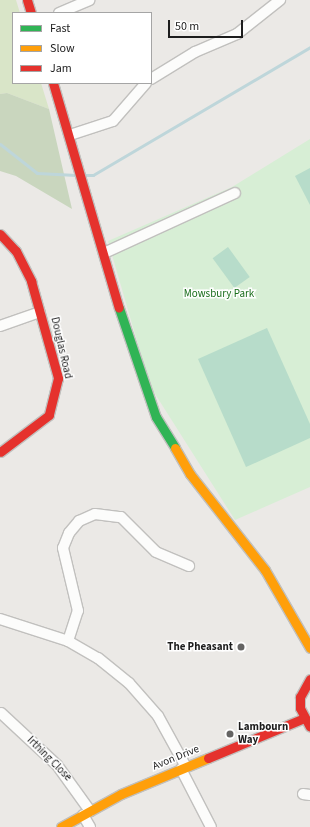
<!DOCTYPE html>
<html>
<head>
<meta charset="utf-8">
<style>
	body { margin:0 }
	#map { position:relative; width:310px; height:827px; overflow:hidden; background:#ebe9e6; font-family:"Source Sans 3",sans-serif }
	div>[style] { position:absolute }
	.grass>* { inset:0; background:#d9e5c8 }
	.forest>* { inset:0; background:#c9d6be }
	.park>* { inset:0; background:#d7eed5 }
	.pitch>* { inset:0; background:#b7dcca; transform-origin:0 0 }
	.stream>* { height:3px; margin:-1.5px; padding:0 1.5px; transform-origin:1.5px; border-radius:1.5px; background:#bed6da }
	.roads { filter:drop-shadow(1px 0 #c1c0be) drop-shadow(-1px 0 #c1c0be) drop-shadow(0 1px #c1c0be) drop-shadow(0 -1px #c1c0be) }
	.street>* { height:10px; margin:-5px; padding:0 5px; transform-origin:5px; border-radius:5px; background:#fcfcfb }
	.fast>* { height:9px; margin:-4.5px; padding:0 4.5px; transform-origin:4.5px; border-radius:4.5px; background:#30b455 }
	.slow>* { height:9px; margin:-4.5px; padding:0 4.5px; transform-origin:4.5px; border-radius:4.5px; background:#ff9f0a }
	.jam>* { height:9px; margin:-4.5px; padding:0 4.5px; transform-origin:4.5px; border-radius:4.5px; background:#e5322d }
	.dots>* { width:11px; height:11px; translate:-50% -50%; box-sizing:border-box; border:2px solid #fff; border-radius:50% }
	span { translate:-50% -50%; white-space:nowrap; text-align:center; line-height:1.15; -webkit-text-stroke:3px #fff; paint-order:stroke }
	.park-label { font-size:11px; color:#196d1b }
	.street-label { font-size:11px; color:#1d1d1d }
	.poi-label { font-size:11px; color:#1d1d1d; font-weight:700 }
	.right { translate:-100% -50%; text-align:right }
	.left { translate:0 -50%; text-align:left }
	.legend { position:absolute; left:12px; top:12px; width:140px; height:72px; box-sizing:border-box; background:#fff; border:1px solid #a5a5a5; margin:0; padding:5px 7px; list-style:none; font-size:12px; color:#1d1d1d }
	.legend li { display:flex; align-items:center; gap:8px; height:20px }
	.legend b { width:20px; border:1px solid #a5a5a5 }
	.scale { position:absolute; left:168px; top:20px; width:75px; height:18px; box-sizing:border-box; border:2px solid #1d1d1d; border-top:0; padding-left:5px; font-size:12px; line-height:14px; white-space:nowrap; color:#1d1d1d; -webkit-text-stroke:3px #fff; paint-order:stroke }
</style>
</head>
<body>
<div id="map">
	<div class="grass">
		<i style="clip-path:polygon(0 0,16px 0,20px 13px,13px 13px,13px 83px,41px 83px,49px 109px,7px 93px,0 94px)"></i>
	</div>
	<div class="forest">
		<i style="clip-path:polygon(7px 93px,49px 109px,72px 209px,16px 176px,0 171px,0 94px)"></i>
	</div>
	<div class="park">
		<i style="clip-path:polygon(310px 139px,310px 487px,235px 520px,150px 386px,108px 241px,232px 187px)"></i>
	</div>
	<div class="pitch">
		<i style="clip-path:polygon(310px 168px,310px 205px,295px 176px)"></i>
		<i style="left:228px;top:247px;width:37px;height:19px;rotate:54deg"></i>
		<i style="clip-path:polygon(267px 328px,310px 424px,310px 438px,246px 467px,198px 359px)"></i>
	</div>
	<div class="stream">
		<i style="left:0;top:144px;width:47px;rotate:38.1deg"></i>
		<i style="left:37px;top:173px;width:39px;rotate:3deg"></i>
		<i style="left:84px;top:175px;width:9px"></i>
		<i style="left:93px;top:175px;width:252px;rotate:-30.5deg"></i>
	</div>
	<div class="roads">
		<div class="street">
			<i style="left:59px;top:13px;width:33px;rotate:-23deg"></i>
			<i style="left:151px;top:79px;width:52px;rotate:-31.5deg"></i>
			<i style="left:195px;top:52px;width:46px;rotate:-23.2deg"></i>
			<i style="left:237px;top:34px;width:55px;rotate:-38.3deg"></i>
			<i style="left:70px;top:135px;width:45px;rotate:-18deg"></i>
			<i style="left:113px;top:121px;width:50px;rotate:-49deg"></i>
			<i style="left:104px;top:253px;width:144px;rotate:-24.6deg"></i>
			<i style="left:0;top:326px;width:42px;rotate:-19.3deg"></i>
			<i style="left:0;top:619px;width:71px;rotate:17.9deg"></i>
			<i style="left:68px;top:641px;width:34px;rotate:30deg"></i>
			<i style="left:98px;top:658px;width:40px;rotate:39deg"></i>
			<i style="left:129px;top:683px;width:44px;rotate:48.7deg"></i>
			<i style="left:158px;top:716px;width:58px;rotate:61.2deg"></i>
			<i style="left:68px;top:641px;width:32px;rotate:-72deg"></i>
			<i style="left:78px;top:611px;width:65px;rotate:-103.4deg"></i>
			<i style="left:63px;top:548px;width:16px;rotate:-68deg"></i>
			<i style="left:69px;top:533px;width:16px;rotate:-50deg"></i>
			<i style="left:79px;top:521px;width:17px;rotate:-24deg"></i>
			<i style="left:95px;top:514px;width:26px;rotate:7deg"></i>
			<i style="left:121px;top:517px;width:49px;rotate:45deg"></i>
			<i style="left:156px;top:552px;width:36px;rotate:23deg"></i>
			<i style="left:1px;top:713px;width:76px;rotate:42.9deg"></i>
			<i style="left:57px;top:765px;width:57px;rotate:54.3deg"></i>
			<i style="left:181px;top:769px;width:65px;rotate:62.7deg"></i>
			<i style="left:303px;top:794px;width:7px;rotate:8deg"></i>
			<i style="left:83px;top:815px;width:14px;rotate:60deg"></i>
		</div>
		<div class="fast">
			<i style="left:119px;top:308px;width:115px;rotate:71.3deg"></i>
			<i style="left:156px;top:417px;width:36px;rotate:58deg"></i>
		</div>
		<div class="slow">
			<i style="left:175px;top:448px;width:30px;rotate:60deg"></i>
			<i style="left:190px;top:474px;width:122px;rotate:52deg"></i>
			<i style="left:265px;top:570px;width:90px;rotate:60deg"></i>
			<i style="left:61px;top:827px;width:68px;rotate:-28.8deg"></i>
			<i style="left:121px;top:794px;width:94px;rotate:-22.5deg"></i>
		</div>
		<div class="jam">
			<i style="left:27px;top:0;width:14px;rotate:73deg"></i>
			<i style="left:53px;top:83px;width:234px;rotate:73.7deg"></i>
			<i style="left:0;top:234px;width:23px;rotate:47deg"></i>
			<i style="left:16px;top:251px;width:34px;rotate:63deg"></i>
			<i style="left:31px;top:281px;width:101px;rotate:74.4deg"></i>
			<i style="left:58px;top:378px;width:38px;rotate:104deg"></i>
			<i style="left:49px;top:415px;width:61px;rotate:142.9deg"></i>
			<i style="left:310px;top:679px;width:21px;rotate:119deg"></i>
			<i style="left:300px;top:697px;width:11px;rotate:90deg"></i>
			<i style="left:300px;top:708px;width:21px;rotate:62deg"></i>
			<i style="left:208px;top:758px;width:104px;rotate:-22.6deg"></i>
		</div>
	</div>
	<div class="dots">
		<i style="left:241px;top:647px;background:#656463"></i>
		<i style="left:230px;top:734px;background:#656463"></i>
	</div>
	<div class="park-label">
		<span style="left:219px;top:294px">Mowsbury Park</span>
	</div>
	<div class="street-label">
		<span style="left:61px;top:348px;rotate:77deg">Douglas Road</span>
		<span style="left:176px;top:758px;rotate:-22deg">Avon Drive</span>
		<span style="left:49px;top:759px;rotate:45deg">Irthing Close</span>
	</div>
	<div class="poi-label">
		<span class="right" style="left:233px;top:647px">The Pheasant</span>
		<span class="left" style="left:238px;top:734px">Lambourn<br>Way</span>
	</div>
	<ul class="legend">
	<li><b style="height:5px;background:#30b455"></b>Fast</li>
	<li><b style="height:5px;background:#ff9f0a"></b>Slow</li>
	<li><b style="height:5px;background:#e5322d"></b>Jam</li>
	</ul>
	<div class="scale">50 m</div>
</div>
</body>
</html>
